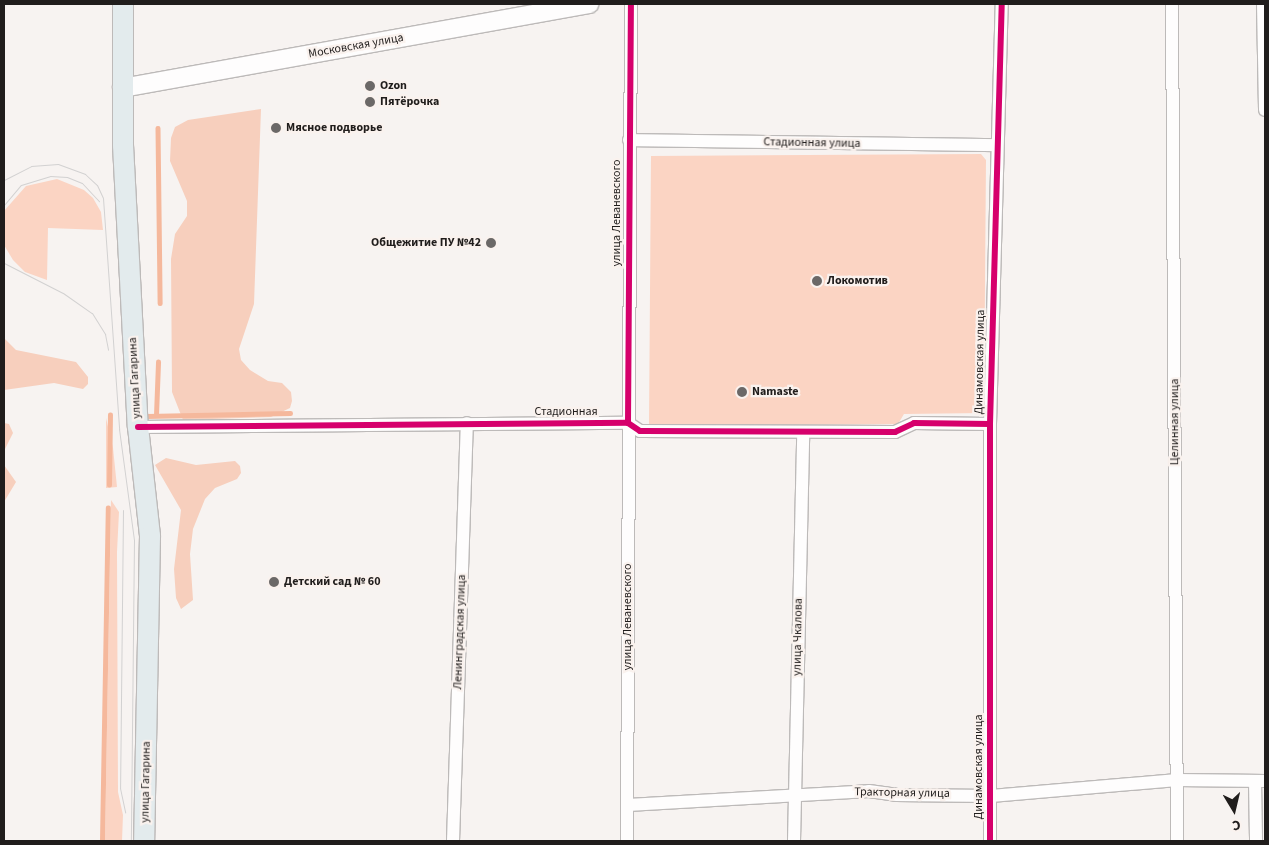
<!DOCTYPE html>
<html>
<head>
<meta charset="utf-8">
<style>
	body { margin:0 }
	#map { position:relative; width:1269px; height:845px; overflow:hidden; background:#f7f3f1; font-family:"Source Sans 3",sans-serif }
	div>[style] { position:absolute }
	.green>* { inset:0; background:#fbd4c3 }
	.forest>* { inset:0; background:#f7cfbd }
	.stream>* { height:4.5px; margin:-2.25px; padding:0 2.25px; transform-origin:2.25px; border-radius:2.25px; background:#f5b89c }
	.roads { filter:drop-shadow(1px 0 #bdbab9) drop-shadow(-1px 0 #bdbab9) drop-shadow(0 1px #bdbab9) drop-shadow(0 -1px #bdbab9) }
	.street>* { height:12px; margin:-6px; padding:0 6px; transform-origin:6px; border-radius:6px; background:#fefdfd }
	.secondary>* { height:18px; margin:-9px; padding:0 9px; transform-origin:9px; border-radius:9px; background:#fefdfd }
	.primary>* { height:20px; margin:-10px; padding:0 10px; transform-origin:10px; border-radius:10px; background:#e3ebed }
	.tram>* { height:1px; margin:-0.5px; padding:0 0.5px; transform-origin:0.5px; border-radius:0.5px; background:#d2d1d1 }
	.cycleway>* { height:6px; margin:-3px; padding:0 3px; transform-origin:3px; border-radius:3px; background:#d6006c }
	.dots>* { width:14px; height:14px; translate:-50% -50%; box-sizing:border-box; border:2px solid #faf2ee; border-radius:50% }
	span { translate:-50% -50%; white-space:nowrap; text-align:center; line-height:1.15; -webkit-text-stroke:4.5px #faf2ee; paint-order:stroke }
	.street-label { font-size:12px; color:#201d1c }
	.poi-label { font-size:12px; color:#201d1c; font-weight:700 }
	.left { translate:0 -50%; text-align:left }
	.right { translate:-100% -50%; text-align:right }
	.frame { position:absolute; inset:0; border:5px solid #201d1c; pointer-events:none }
	.north { position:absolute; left:1209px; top:785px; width:50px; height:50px; -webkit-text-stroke:4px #faf2ee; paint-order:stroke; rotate:171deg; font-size:14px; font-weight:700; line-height:20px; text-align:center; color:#201d1c }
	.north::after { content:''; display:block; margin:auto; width:18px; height:22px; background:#201d1c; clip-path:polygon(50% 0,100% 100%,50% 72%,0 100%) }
</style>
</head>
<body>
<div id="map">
	<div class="green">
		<i style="clip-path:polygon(981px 154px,986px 160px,984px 413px,904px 414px,898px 424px,649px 426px,651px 156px)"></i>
		<i style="clip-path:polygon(57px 179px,84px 190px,93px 198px,101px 212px,103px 230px,48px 228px,47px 280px,25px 272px,13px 260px,4px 245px,4px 211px,26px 186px)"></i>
		<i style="clip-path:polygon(106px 418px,113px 448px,117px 487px,106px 488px)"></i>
		<i style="clip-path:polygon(111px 500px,119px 512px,117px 552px,118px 792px,123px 815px,122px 841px,105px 841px)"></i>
	</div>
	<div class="forest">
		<i style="clip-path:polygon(261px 109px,254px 304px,239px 349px,241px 360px,250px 370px,268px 381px,282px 383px,291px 392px,292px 401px,290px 408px,271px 417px,183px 420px,172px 392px,171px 259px,175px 234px,187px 216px,187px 201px,170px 161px,171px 138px,175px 127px,188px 120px)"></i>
		<i style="clip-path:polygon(4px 338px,16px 350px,76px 362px,88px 377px,88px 384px,83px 389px,54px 383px,4px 390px)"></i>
		<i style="clip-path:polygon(4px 423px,9px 424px,13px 433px,4px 451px)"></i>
		<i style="clip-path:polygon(166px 458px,196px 465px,235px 461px,240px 466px,241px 473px,237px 479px,215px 488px,205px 499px,193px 529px,190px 554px,193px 600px,181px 609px,176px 598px,174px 569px,181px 510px,155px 465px)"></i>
		<i style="clip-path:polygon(4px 465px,16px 482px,4px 502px)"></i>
	</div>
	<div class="stream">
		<i style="left:158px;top:128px;width:175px;rotate:89.3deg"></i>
		<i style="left:156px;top:415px;width:53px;rotate:-87.8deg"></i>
		<i style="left:147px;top:416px;width:143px;rotate:-1.2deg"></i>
		<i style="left:109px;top:485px;width:70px;rotate:-89.2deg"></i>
		<i style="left:102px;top:841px;width:333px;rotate:-89deg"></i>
	</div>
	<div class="roads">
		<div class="street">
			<i style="left:1172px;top:4px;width:837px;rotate:89.66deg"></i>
			<i style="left:1263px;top:4px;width:106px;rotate:88.9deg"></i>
			<i style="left:629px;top:140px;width:367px;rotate:0.8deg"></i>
			<i style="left:138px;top:427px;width:490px;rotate:-0.5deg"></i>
			<i style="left:628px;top:423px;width:14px;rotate:34deg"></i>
			<i style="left:640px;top:431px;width:255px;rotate:0.2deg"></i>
			<i style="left:895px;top:432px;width:21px;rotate:-25deg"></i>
			<i style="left:914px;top:423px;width:76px;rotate:0.8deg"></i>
			<i style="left:1255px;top:781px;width:60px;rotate:89deg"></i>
			<i style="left:628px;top:805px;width:241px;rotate:-3.3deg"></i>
			<i style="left:869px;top:791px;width:27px;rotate:8deg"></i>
			<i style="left:896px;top:795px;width:95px;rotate:0.6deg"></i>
			<i style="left:991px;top:796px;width:187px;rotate:-4.9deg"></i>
			<i style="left:1177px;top:780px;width:88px;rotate:0.7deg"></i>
			<i style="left:453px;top:841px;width:418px;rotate:-88.1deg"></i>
			<i style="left:627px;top:841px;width:837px;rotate:-89.73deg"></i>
			<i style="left:794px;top:841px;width:409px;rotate:-88.7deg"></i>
			<i style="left:990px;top:841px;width:417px;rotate:-90deg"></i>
			<i style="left:990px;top:424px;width:420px;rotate:-88.4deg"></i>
		</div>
		<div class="secondary">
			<i style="left:122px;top:88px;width:475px;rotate:-10.2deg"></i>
		</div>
		<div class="primary">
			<i style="left:123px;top:4px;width:141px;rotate:90deg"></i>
			<i style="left:123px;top:145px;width:282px;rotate:87deg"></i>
			<i style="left:138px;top:427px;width:110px;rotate:83.7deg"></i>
			<i style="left:150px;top:536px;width:305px;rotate:91.1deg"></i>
		</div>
	</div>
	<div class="tram">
		<i style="left:4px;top:180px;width:30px;rotate:-27deg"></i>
		<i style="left:31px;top:166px;width:27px;rotate:-4deg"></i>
		<i style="left:58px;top:164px;width:29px;rotate:20deg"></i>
		<i style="left:85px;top:174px;width:16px;rotate:43deg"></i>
		<i style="left:97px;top:185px;width:14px;rotate:65deg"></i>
		<i style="left:103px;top:198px;width:232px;rotate:86deg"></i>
		<i style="left:119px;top:429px;width:112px;rotate:82.3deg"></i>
		<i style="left:134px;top:540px;width:301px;rotate:90.6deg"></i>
		<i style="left:4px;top:205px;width:26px;rotate:-50deg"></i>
		<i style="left:21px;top:185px;width:30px;rotate:-17deg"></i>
		<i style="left:50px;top:176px;width:17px;rotate:3deg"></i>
		<i style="left:67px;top:177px;width:16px;rotate:22deg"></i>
		<i style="left:82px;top:183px;width:25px;rotate:47deg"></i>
		<i style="left:4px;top:263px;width:66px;rotate:27deg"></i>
		<i style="left:63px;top:293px;width:35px;rotate:35deg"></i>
		<i style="left:92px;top:313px;width:25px;rotate:58deg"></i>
		<i style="left:105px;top:334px;width:16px;rotate:79deg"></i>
		<i style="left:123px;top:510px;width:278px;rotate:90.6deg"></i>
		<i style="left:120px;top:788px;width:25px;rotate:78deg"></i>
	</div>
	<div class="cycleway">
		<i style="left:628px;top:423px;width:419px;rotate:-89.6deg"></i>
		<i style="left:138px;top:427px;width:490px;rotate:-0.5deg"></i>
		<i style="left:628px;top:423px;width:14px;rotate:34deg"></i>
		<i style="left:640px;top:431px;width:255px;rotate:0.2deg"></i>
		<i style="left:895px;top:432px;width:21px;rotate:-25deg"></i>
		<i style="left:914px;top:423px;width:76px;rotate:0.8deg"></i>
		<i style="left:990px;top:841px;width:417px;rotate:-90deg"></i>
		<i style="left:990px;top:424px;width:420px;rotate:-88.4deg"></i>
	</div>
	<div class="dots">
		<i style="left:370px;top:86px;background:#6b6867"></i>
		<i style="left:370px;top:102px;background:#6b6867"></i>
		<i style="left:276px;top:128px;background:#6b6867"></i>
		<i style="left:491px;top:243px;background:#6b6867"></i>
		<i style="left:817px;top:281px;background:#6b6867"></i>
		<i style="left:742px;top:392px;background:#6b6867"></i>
		<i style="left:274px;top:582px;background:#6b6867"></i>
	</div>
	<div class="street-label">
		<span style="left:356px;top:46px;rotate:-10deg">Московская улица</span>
		<span style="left:812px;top:143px;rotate:1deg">Стадионная улица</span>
		<span style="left:617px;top:213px;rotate:-90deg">улица Леваневского</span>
		<span style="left:980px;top:362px;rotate:-89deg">Динамовская улица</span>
		<span style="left:135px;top:378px;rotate:-93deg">улица Гагарина</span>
		<span style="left:566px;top:412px">Стадионная</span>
		<span style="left:1175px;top:422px;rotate:-90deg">Целинная улица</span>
		<span style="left:628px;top:617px;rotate:-90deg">улица Леваневского</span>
		<span style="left:460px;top:632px;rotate:-88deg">Ленинградская улица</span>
		<span style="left:798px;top:637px;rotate:-89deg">улица Чкалова</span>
		<span style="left:979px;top:767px;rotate:-90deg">Динамовская улица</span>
		<span style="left:146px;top:782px;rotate:-89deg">улица Гагарина</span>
		<span style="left:902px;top:793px;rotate:1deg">Тракторная улица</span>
	</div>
	<div class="poi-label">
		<span class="left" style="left:380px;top:86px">Ozon</span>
		<span class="left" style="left:380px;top:102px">Пятёрочка</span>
		<span class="left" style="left:286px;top:128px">Мясное подворье</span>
		<span class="right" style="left:481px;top:243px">Общежитие ПУ №42</span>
		<span class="left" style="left:827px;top:281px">Локомотив</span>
		<span class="left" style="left:752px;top:392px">Namaste</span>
		<span class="left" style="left:284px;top:582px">Детский сад № 60</span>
	</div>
	<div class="frame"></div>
	<div class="north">С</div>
</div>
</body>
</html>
